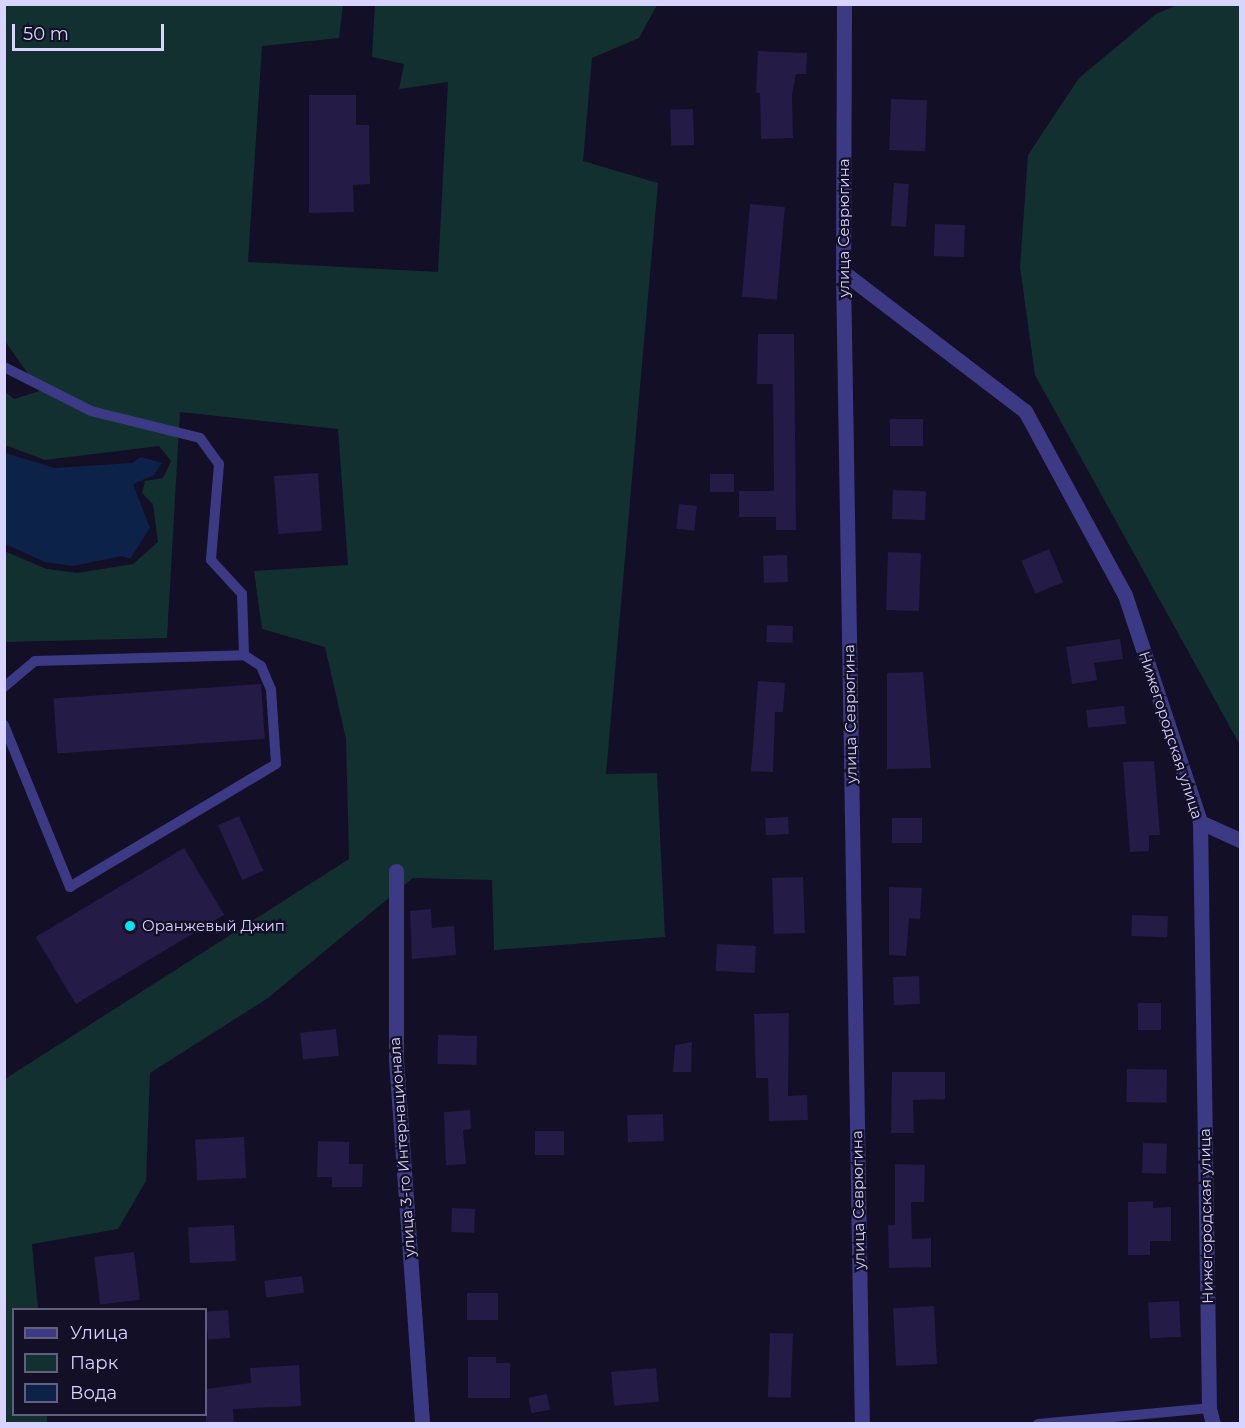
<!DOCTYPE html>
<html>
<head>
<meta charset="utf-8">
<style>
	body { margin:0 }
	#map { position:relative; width:1245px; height:1428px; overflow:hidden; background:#130f26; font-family:Montserrat,sans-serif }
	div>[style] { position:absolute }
	.green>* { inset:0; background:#12302f }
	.water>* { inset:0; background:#0c2248 }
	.building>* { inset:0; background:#241b47; transform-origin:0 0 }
	.service>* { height:10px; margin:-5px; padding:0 5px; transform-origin:5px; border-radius:5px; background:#3d3a85 }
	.minor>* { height:15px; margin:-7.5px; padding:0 7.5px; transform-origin:7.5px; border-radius:7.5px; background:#3d3a85 }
	.dots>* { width:16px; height:16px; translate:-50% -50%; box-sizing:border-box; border:3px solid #130f26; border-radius:50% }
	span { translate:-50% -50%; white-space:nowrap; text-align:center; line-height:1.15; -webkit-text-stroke:4.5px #130f26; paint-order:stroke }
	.street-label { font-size:15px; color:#d9d4ff }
	.poi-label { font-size:15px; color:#d9d4ff }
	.left { translate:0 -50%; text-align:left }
	.frame { position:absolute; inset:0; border:6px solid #d9d4ff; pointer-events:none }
	.legend { position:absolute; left:12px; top:1308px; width:195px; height:108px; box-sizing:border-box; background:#130f26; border:2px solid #625e7d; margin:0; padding:8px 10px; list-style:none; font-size:18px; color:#d9d4ff }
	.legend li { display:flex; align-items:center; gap:12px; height:30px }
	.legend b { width:30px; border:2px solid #625e7d }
	.scale { position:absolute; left:12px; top:24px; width:152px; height:27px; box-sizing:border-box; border:3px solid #d9d4ff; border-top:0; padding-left:8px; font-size:18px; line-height:21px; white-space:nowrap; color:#d9d4ff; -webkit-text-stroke:4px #130f26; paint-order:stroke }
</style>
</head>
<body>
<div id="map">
	<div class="green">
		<i style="clip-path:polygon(5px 5px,343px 5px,339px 38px,262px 46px,248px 262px,438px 272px,448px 82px,399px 89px,404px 64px,372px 57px,375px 5px,657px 5px,639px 38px,592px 58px,583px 161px,658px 183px,606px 774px,657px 773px,665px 937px,494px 950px,492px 880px,413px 878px,268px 998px,150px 1073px,146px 1181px,118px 1229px,32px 1244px,38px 1309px,14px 1310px,14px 1414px,47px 1415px,47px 1423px,5px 1423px,5px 1079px,349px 859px,346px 739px,325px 647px,262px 629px,254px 571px,348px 565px,338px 429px,180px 412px,167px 638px,5px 642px,4px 551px,47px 569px,77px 573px,133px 564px,158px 542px,153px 504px,142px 493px,145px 481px,163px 478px,171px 461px,159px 446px,45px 460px,5px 445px,5px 392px,14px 399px,40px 391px,5px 341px)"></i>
		<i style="clip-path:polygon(1177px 5px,1240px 5px,1240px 745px,1035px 375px,1020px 267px,1028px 155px,1079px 78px,1156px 14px)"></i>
	</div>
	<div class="water">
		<i style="clip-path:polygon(5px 453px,55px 468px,132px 463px,141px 457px,162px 463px,154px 475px,133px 484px,150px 528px,130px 559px,122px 556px,73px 566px,45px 562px,5px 544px)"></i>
	</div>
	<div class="building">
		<i style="clip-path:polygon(758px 51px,807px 53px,806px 74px,796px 74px,792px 94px,793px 138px,761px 139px,760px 93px,756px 93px)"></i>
		<i style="clip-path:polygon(309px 95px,356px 95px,356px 125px,369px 125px,370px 184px,353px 185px,354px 212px,309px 213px)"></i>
		<i style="left:891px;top:99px;width:36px;height:51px;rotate:2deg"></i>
		<i style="left:693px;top:109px;width:36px;height:23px;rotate:88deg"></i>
		<i style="left:894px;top:183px;width:15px;height:43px;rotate:4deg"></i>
		<i style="left:750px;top:204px;width:35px;height:93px;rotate:5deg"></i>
		<i style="left:935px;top:224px;width:30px;height:32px;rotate:2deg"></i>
		<i style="clip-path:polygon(758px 334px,794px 334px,796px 530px,776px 530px,776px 517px,739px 517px,739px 491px,774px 491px,773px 384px,757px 384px)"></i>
		<i style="left:890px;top:419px;width:33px;height:27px"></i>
		<i style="left:318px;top:473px;width:58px;height:44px;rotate:86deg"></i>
		<i style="left:710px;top:474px;width:24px;height:18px"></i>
		<i style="left:893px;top:490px;width:33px;height:29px;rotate:2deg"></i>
		<i style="left:679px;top:504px;width:18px;height:25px;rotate:6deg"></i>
		<i style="left:1049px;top:549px;width:36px;height:30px;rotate:67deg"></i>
		<i style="left:888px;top:552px;width:33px;height:58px;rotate:2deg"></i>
		<i style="left:787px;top:555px;width:27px;height:24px;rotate:88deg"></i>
		<i style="left:767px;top:625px;width:26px;height:17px;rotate:2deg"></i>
		<i style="clip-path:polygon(1120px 639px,1123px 659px,1094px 663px,1097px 680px,1072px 684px,1066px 647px)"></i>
		<i style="clip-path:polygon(923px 672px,931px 768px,887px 769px,887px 673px)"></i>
		<i style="clip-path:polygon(758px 681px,785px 683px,783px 712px,775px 712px,773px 772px,751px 771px)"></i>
		<i style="left:261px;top:684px;width:55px;height:208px;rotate:86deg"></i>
		<i style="left:1124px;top:706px;width:18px;height:38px;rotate:84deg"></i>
		<i style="clip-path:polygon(1154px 761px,1160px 835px,1149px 835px,1149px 851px,1130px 852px,1123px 762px)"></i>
		<i style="left:239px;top:816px;width:60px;height:23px;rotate:66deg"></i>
		<i style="left:788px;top:817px;width:17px;height:23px;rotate:87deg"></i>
		<i style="left:892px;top:818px;width:30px;height:25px"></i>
		<i style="left:184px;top:848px;width:78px;height:173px;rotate:59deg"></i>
		<i style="left:803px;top:877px;width:56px;height:31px;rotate:88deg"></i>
		<i style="clip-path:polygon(889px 887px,922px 888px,920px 919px,909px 918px,906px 956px,889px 955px)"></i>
		<i style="clip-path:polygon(431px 909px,432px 928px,454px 926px,456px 955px,412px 959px,410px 911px)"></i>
		<i style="left:1132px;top:915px;width:36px;height:21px;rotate:2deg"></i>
		<i style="left:717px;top:944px;width:39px;height:27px;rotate:3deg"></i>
		<i style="left:919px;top:976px;width:28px;height:26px;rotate:88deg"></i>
		<i style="left:1138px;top:1003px;width:23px;height:27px"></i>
		<i style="clip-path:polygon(789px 1013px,788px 1096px,807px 1095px,808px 1120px,769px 1121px,768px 1078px,756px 1078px,754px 1014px)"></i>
		<i style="left:336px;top:1029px;width:27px;height:36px;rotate:84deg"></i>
		<i style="left:438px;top:1035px;width:39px;height:29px;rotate:1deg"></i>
		<i style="clip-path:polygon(692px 1042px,691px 1072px,673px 1072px,675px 1045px)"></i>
		<i style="left:1127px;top:1069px;width:40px;height:33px;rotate:1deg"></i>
		<i style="clip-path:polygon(892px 1072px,945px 1072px,945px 1099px,913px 1100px,914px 1133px,891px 1133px)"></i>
		<i style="clip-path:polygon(470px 1110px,471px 1129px,463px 1130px,466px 1164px,446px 1165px,444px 1112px)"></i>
		<i style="left:663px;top:1114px;width:27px;height:36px;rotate:88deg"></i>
		<i style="left:535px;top:1131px;width:29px;height:24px"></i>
		<i style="left:244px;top:1137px;width:41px;height:49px;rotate:87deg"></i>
		<i style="clip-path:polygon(318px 1141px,349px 1142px,349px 1164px,363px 1164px,362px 1187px,332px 1187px,332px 1177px,317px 1177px)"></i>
		<i style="left:1143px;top:1143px;width:24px;height:30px;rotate:2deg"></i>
		<i style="clip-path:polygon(895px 1164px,925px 1165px,924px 1202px,911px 1202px,912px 1239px,931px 1238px,931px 1267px,889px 1268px,888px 1225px,895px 1225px)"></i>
		<i style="clip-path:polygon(1153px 1201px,1153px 1208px,1171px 1207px,1171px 1241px,1150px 1241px,1150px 1255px,1128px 1255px,1128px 1202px)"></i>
		<i style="left:452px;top:1208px;width:23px;height:24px;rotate:2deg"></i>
		<i style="left:234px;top:1225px;width:36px;height:46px;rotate:87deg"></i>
		<i style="left:134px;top:1252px;width:48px;height:40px;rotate:83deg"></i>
		<i style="left:302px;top:1276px;width:17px;height:38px;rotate:83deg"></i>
		<i style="left:498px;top:1293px;width:27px;height:31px;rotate:90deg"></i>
		<i style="left:1179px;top:1301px;width:36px;height:31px;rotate:87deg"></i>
		<i style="left:934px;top:1306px;width:58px;height:41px;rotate:87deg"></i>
		<i style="left:228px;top:1310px;width:28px;height:22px;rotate:86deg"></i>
		<i style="left:770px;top:1333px;width:23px;height:64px;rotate:2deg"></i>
		<i style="clip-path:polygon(468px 1357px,496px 1357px,496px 1363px,510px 1363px,510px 1398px,468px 1398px)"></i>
		<i style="clip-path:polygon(299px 1365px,301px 1406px,233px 1409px,234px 1424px,206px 1424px,206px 1389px,251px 1383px,250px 1368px)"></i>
		<i style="left:656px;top:1368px;width:34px;height:45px;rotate:85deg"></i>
		<i style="left:547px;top:1394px;width:16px;height:19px;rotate:79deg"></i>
	</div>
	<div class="service">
		<i style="left:4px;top:367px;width:97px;rotate:26.8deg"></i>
		<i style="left:91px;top:411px;width:112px;rotate:13.9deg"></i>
		<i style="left:200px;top:438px;width:32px;rotate:54deg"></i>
		<i style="left:219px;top:464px;width:96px;rotate:94.8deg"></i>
		<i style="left:211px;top:560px;width:46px;rotate:47.6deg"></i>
		<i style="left:242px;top:594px;width:61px;rotate:88.1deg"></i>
		<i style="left:4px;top:687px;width:40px;rotate:-40deg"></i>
		<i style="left:35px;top:661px;width:209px;rotate:-1.6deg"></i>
		<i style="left:244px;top:655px;width:20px;rotate:33deg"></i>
		<i style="left:261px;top:666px;width:26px;rotate:67deg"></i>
		<i style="left:271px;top:690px;width:74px;rotate:86.1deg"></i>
		<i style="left:276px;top:764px;width:240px;rotate:149.2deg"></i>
		<i style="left:70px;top:887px;width:175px;rotate:-112.2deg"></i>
		<i style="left:1038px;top:1424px;width:172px;rotate:-5.3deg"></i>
	</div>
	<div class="minor">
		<i style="left:844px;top:4px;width:268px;rotate:90.2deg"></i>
		<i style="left:843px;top:272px;width:1152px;rotate:89.06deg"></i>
		<i style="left:843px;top:272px;width:229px;rotate:37.4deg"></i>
		<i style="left:1025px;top:411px;width:209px;rotate:61.5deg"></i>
		<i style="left:1125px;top:595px;width:239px;rotate:71.7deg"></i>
		<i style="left:1200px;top:822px;width:586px;rotate:89.12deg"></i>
		<i style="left:1209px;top:1408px;width:16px;rotate:76deg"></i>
		<i style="left:1200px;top:822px;width:44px;rotate:24.2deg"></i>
		<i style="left:396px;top:871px;width:188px;rotate:90deg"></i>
		<i style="left:396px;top:1059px;width:366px;rotate:85.9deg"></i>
	</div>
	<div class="dots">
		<i style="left:130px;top:926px;background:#00e5ff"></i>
	</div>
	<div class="street-label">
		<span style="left:844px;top:228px;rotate:-90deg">улица Севрюгина</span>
		<span style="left:850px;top:714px;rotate:-91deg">улица Севрюгина</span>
		<span style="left:1171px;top:735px;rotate:72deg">Нижегородская улица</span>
		<span style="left:402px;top:1147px;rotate:-94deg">улица 3-го Интернационала</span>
		<span style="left:858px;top:1200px;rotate:-91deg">улица Севрюгина</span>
		<span style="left:1206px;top:1216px;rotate:-91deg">Нижегородская улица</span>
	</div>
	<div class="poi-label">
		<span class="left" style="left:142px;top:926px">Оранжевый Джип</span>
	</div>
	<div class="frame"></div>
	<ul class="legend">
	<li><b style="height:8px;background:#3d3a85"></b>Улица</li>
	<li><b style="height:16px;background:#12302f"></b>Парк</li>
	<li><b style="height:16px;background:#0c2248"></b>Вода</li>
	</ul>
	<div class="scale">50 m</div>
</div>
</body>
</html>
